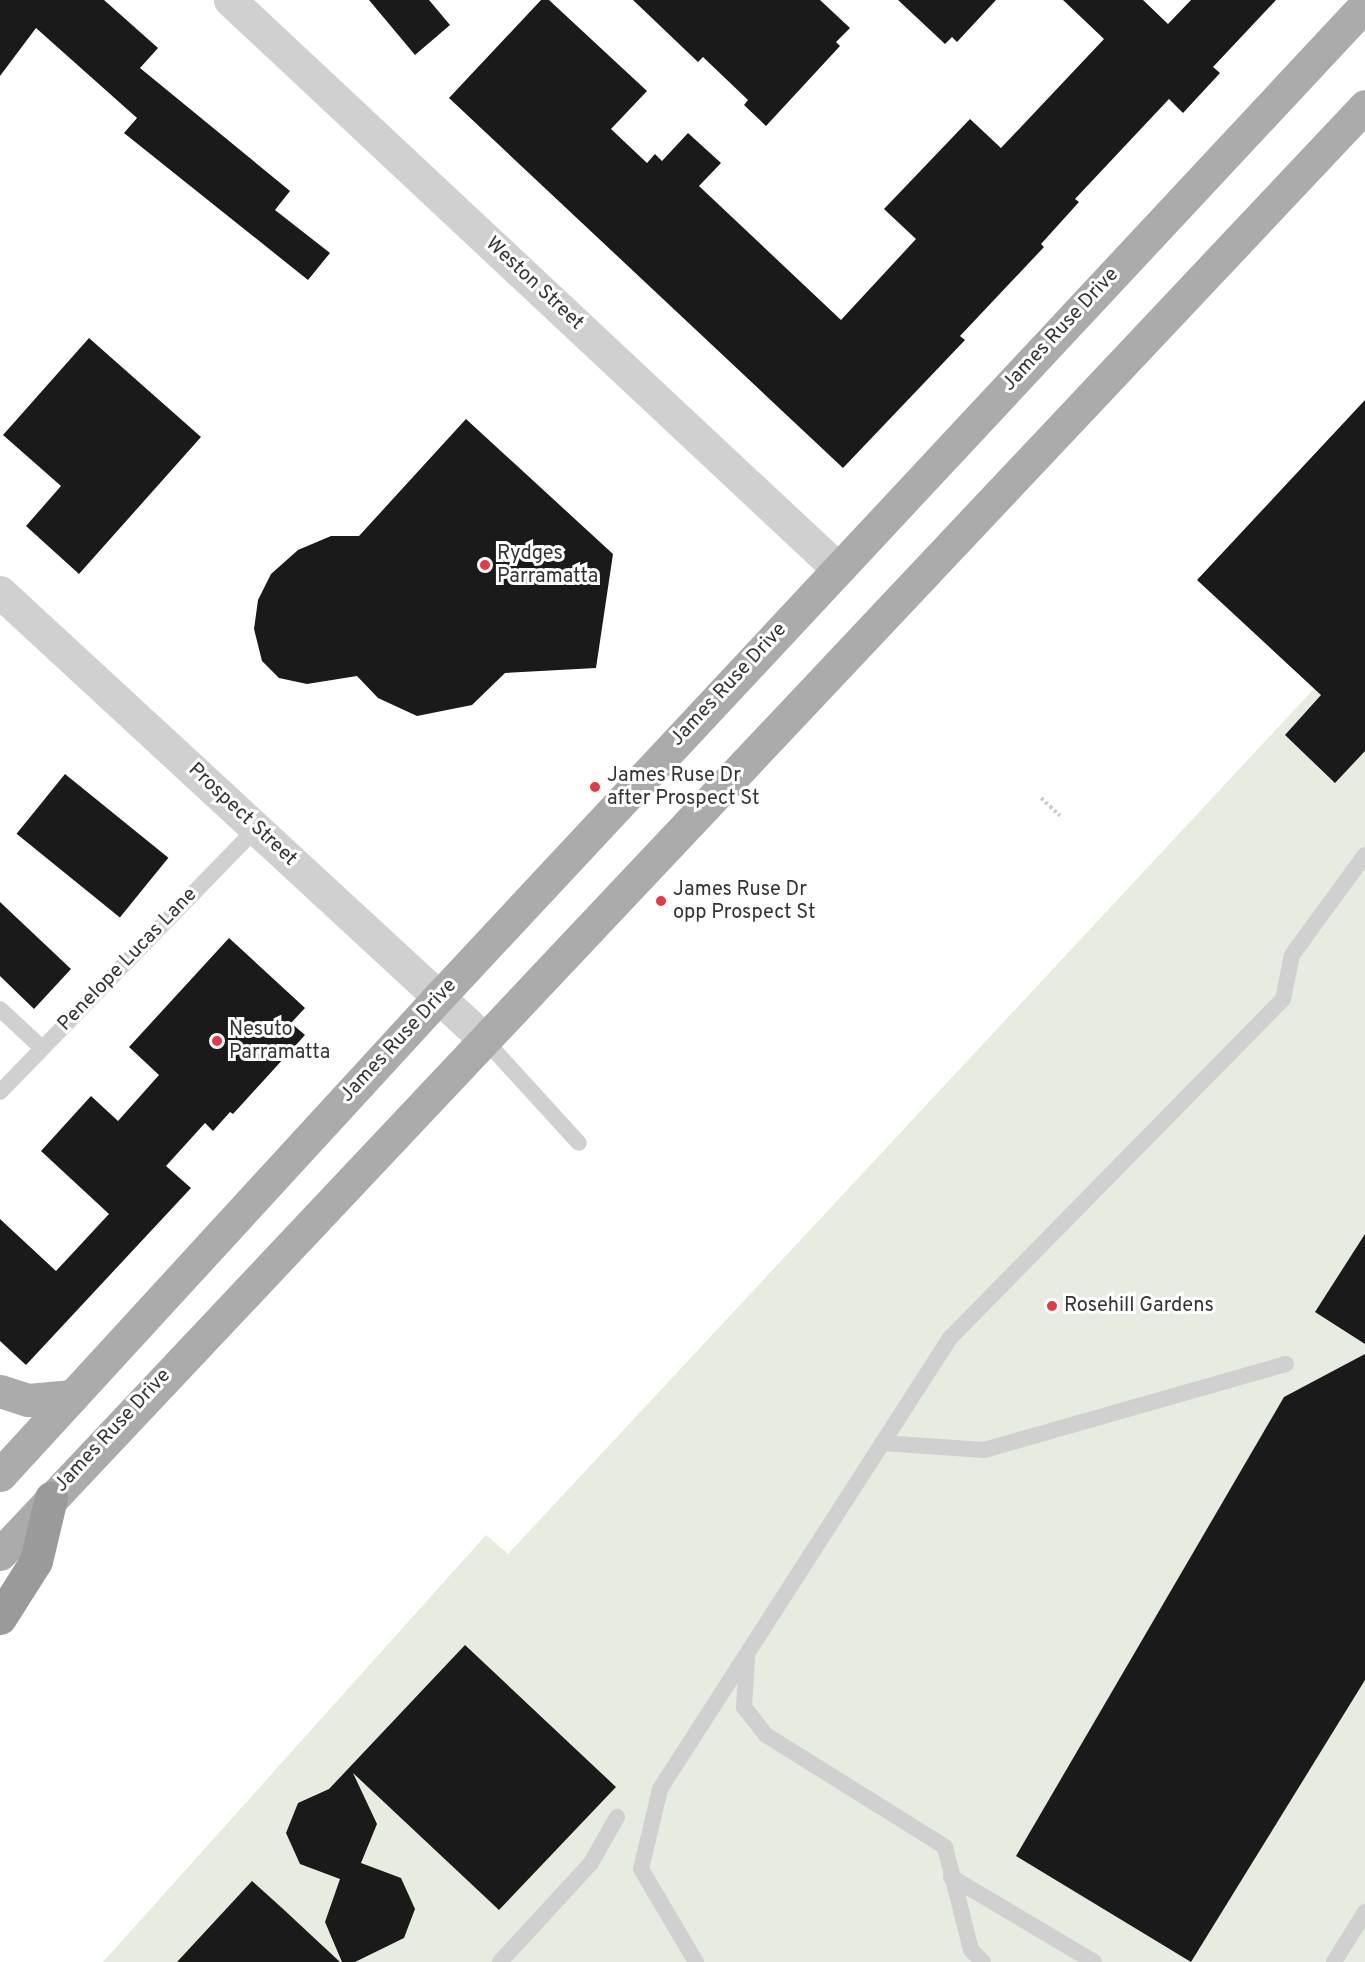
<!DOCTYPE html>
<html>
<head>
<meta charset="utf-8">
<style>
	body { margin:0 }
	#map { position:relative; width:1365px; height:1962px; overflow:hidden; background:#fff; font-family:Overpass,sans-serif }
	div>[style] { position:absolute }
	.green>* { inset:0; background:#e6ecdf }
	.building>* { inset:0; background:#1a1a1a; transform-origin:0 0 }
	.path>* { height:4px; margin-top:-2px; transform-origin:0; background:repeating-linear-gradient(90deg,#cdcdcd 0 3px,transparent 0 6px) }
	.service>* { height:16px; margin:-8px; padding:0 8px; transform-origin:8px; border-radius:8px; background:#d0d0d0 }
	.minor>* { height:33px; margin:-16.5px; padding:0 16.5px; transform-origin:16.5px; border-radius:16.5px; background:#d0d0d0 }
	.tertiary>* { height:33px; margin:-16.5px; padding:0 16.5px; transform-origin:16.5px; border-radius:16.5px; background:#d0d0d0 }
	.primary>* { height:33px; margin:-16.5px; padding:0 16.5px; transform-origin:16.5px; border-radius:16.5px; background:#ababab }
	.motorway>* { height:33px; margin:-16.5px; padding:0 16.5px; transform-origin:16.5px; border-radius:16.5px; background:#9a9a9a }
	.dots>* { width:16px; height:16px; translate:-50% -50%; box-sizing:border-box; border:3px solid #fff; border-radius:50% }
	span { translate:-50% -50%; white-space:nowrap; text-align:center; line-height:1.15; -webkit-text-stroke:6px #fff; paint-order:stroke }
	.street-label { font-size:20px; color:#333 }
	.poi-label { font-size:20px; color:#333 }
	.left { translate:0 -50%; text-align:left }
</style>
</head>
<body>
<div id="map">
	<div class="green">
		<i style="clip-path:polygon(1365px 634px,1365px 1962px,103px 1962px,486px 1535px,508px 1554px)"></i>
	</div>
	<div class="building">
		<i style="clip-path:polygon(0 0,104px 0,158px 48px,140px 68px,290px 191px,275px 210px,330px 253px,308px 280px,124px 133px,137px 118px,36px 28px,0 76px)"></i>
		<i style="clip-path:polygon(369px 0,429px 0,450px 25px,415px 55px)"></i>
		<i style="clip-path:polygon(541px 0,549px 0,647px 91px,611px 129px,647px 163px,655px 154px,662px 161px,688px 133px,721px 163px,699px 186px,841px 320px,916px 239px,884px 209px,970px 119px,1001px 148px,1104px 39px,1063px 0,1143px 0,1168px 24px,1191px 0,1276px 0,1213px 67px,1220px 73px,1183px 113px,1169px 99px,1075px 199px,1079px 202px,1041px 244px,1044px 247px,960px 336px,965px 340px,843px 468px,449px 98px)"></i>
		<i style="clip-path:polygon(633px 0,820px 0,850px 28px,836px 42px,840px 46px,766px 126px,744px 105px,748px 100px,703px 57px,698px 62px)"></i>
		<i style="clip-path:polygon(898px 0,996px 0,957px 42px,952px 37px,945px 44px)"></i>
		<i style="clip-path:polygon(89px 338px,201px 437px,79px 574px,26px 526px,61px 486px,3px 435px)"></i>
		<i style="clip-path:polygon(1365px 400px,1365px 751px,1335px 783px,1285px 735px,1321px 695px,1197px 580px)"></i>
		<i style="clip-path:polygon(466px 419px,613px 554px,596px 668px,505px 673px,472px 705px,417px 716px,378px 698px,357px 676px,307px 684px,279px 678px,262px 661px,254px 629px,258px 600px,271px 574px,298px 550px,331px 536px,359px 536px)"></i>
		<i style="left:65px;top:774px;width:133px;height:77px;rotate:39deg"></i>
		<i style="clip-path:polygon(0 902px,71px 969px,34px 1009px,0 976px)"></i>
		<i style="clip-path:polygon(229px 938px,305px 1008px,291px 1023px,305px 1035px,233px 1114px,230px 1112px,213px 1131px,205px 1123px,166px 1166px,191px 1188px,26px 1365px,0 1341px,0 1219px,56px 1271px,109px 1214px,41px 1151px,91px 1096px,118px 1121px,159px 1075px,129px 1047px)"></i>
		<i style="clip-path:polygon(1365px 1234px,1365px 1344px,1315px 1312px)"></i>
		<i style="clip-path:polygon(1365px 1354px,1365px 1680px,1191px 1962px,1016px 1856px,1284px 1397px)"></i>
		<i style="clip-path:polygon(465px 1645px,616px 1787px,499px 1910px,353px 1773px,377px 1824px,361px 1863px,401px 1878px,415px 1909px,404px 1938px,355px 1962px,342px 1962px,325px 1922px,340px 1879px,300px 1864px,286px 1833px,298px 1803px,329px 1789px)"></i>
		<i style="clip-path:polygon(252px 1881px,282px 1908px,340px 1962px,177px 1962px)"></i>
	</div>
	<div class="path">
		<i style="left:1041px;top:798px;width:26px;rotate:43deg"></i>
	</div>
	<div class="service">
		<i style="left:0;top:1009px;width:57px;rotate:42.9deg"></i>
		<i style="left:483px;top:1038px;width:142px;rotate:47.6deg"></i>
		<i style="left:0;top:1092px;width:368px;rotate:-45.8deg"></i>
		<i style="left:883px;top:1443px;width:101px;rotate:4deg"></i>
		<i style="left:984px;top:1450px;width:314px;rotate:-15.9deg"></i>
		<i style="left:747px;top:1658px;width:49px;rotate:93.5deg"></i>
		<i style="left:744px;top:1707px;width:36px;rotate:52deg"></i>
		<i style="left:766px;top:1735px;width:211px;rotate:32deg"></i>
		<i style="left:945px;top:1847px;width:106px;rotate:75.8deg"></i>
		<i style="left:971px;top:1950px;width:17px;rotate:45deg"></i>
		<i style="left:951px;top:1877px;width:166px;rotate:30.7deg"></i>
		<i style="left:500px;top:1962px;width:134px;rotate:-47.4deg"></i>
		<i style="left:591px;top:1863px;width:53px;rotate:-60.5deg"></i>
		<i style="left:696px;top:1962px;width:108px;rotate:-120.6deg"></i>
		<i style="left:641px;top:1869px;width:82px;rotate:-76.6deg"></i>
		<i style="left:660px;top:1789px;width:536px;rotate:-57.26deg"></i>
		<i style="left:950px;top:1338px;width:475px;rotate:-45.5deg"></i>
		<i style="left:1283px;top:999px;width:45px;rotate:-78.4deg"></i>
		<i style="left:1292px;top:955px;width:124px;rotate:-53.9deg"></i>
		<i style="left:1334px;top:1962px;width:59px;rotate:-58.2deg"></i>
	</div>
	<div class="minor">
		<i style="left:230px;top:0;width:833px;rotate:43.1deg"></i>
	</div>
	<div class="tertiary">
		<i style="left:0;top:592px;width:657px;rotate:42.72deg"></i>
	</div>
	<div class="primary">
		<i style="left:0;top:1391px;width:29px;rotate:18deg"></i>
		<i style="left:28px;top:1400px;width:45px;rotate:-5.1deg"></i>
		<i style="left:0;top:1475px;width:648px;rotate:-47.44deg"></i>
		<i style="left:438px;top:998px;width:1358px;rotate:-46.97deg"></i>
		<i style="left:0;top:1554px;width:1990px;rotate:-46.69deg"></i>
	</div>
	<div class="motorway">
		<i style="left:0;top:1618px;width:67px;rotate:-57.7deg"></i>
		<i style="left:36px;top:1561px;width:65px;rotate:-76.6deg"></i>
	</div>
	<div class="dots">
		<i style="left:485px;top:565px;background:#e63946"></i>
		<i style="left:595px;top:787px;background:#e63946"></i>
		<i style="left:661px;top:901px;background:#e63946"></i>
		<i style="left:217px;top:1041px;background:#e63946"></i>
		<i style="left:1052px;top:1306px;background:#e63946"></i>
	</div>
	<div class="street-label">
		<span style="left:534px;top:284px;rotate:43deg">Weston Street</span>
		<span style="left:1061px;top:330px;rotate:-47deg">James Ruse Drive</span>
		<span style="left:729px;top:685px;rotate:-47deg">James Ruse Drive</span>
		<span style="left:242px;top:815px;rotate:43deg">Prospect Street</span>
		<span style="left:128px;top:960px;rotate:-46deg">Penelope Lucas Lane</span>
		<span style="left:399px;top:1041px;rotate:-47deg">James Ruse Drive</span>
		<span style="left:113px;top:1431px;rotate:-47deg">James Ruse Drive</span>
	</div>
	<div class="poi-label">
		<span class="left" style="left:497px;top:566px">Rydges<br>Parramatta</span>
		<span class="left" style="left:607px;top:788px">James Ruse Dr<br>after Prospect St</span>
		<span class="left" style="left:673px;top:902px">James Ruse Dr<br>opp Prospect St</span>
		<span class="left" style="left:229px;top:1042px">Nesuto<br>Parramatta</span>
		<span class="left" style="left:1064px;top:1306px">Rosehill Gardens</span>
	</div>
</div>
</body>
</html>
